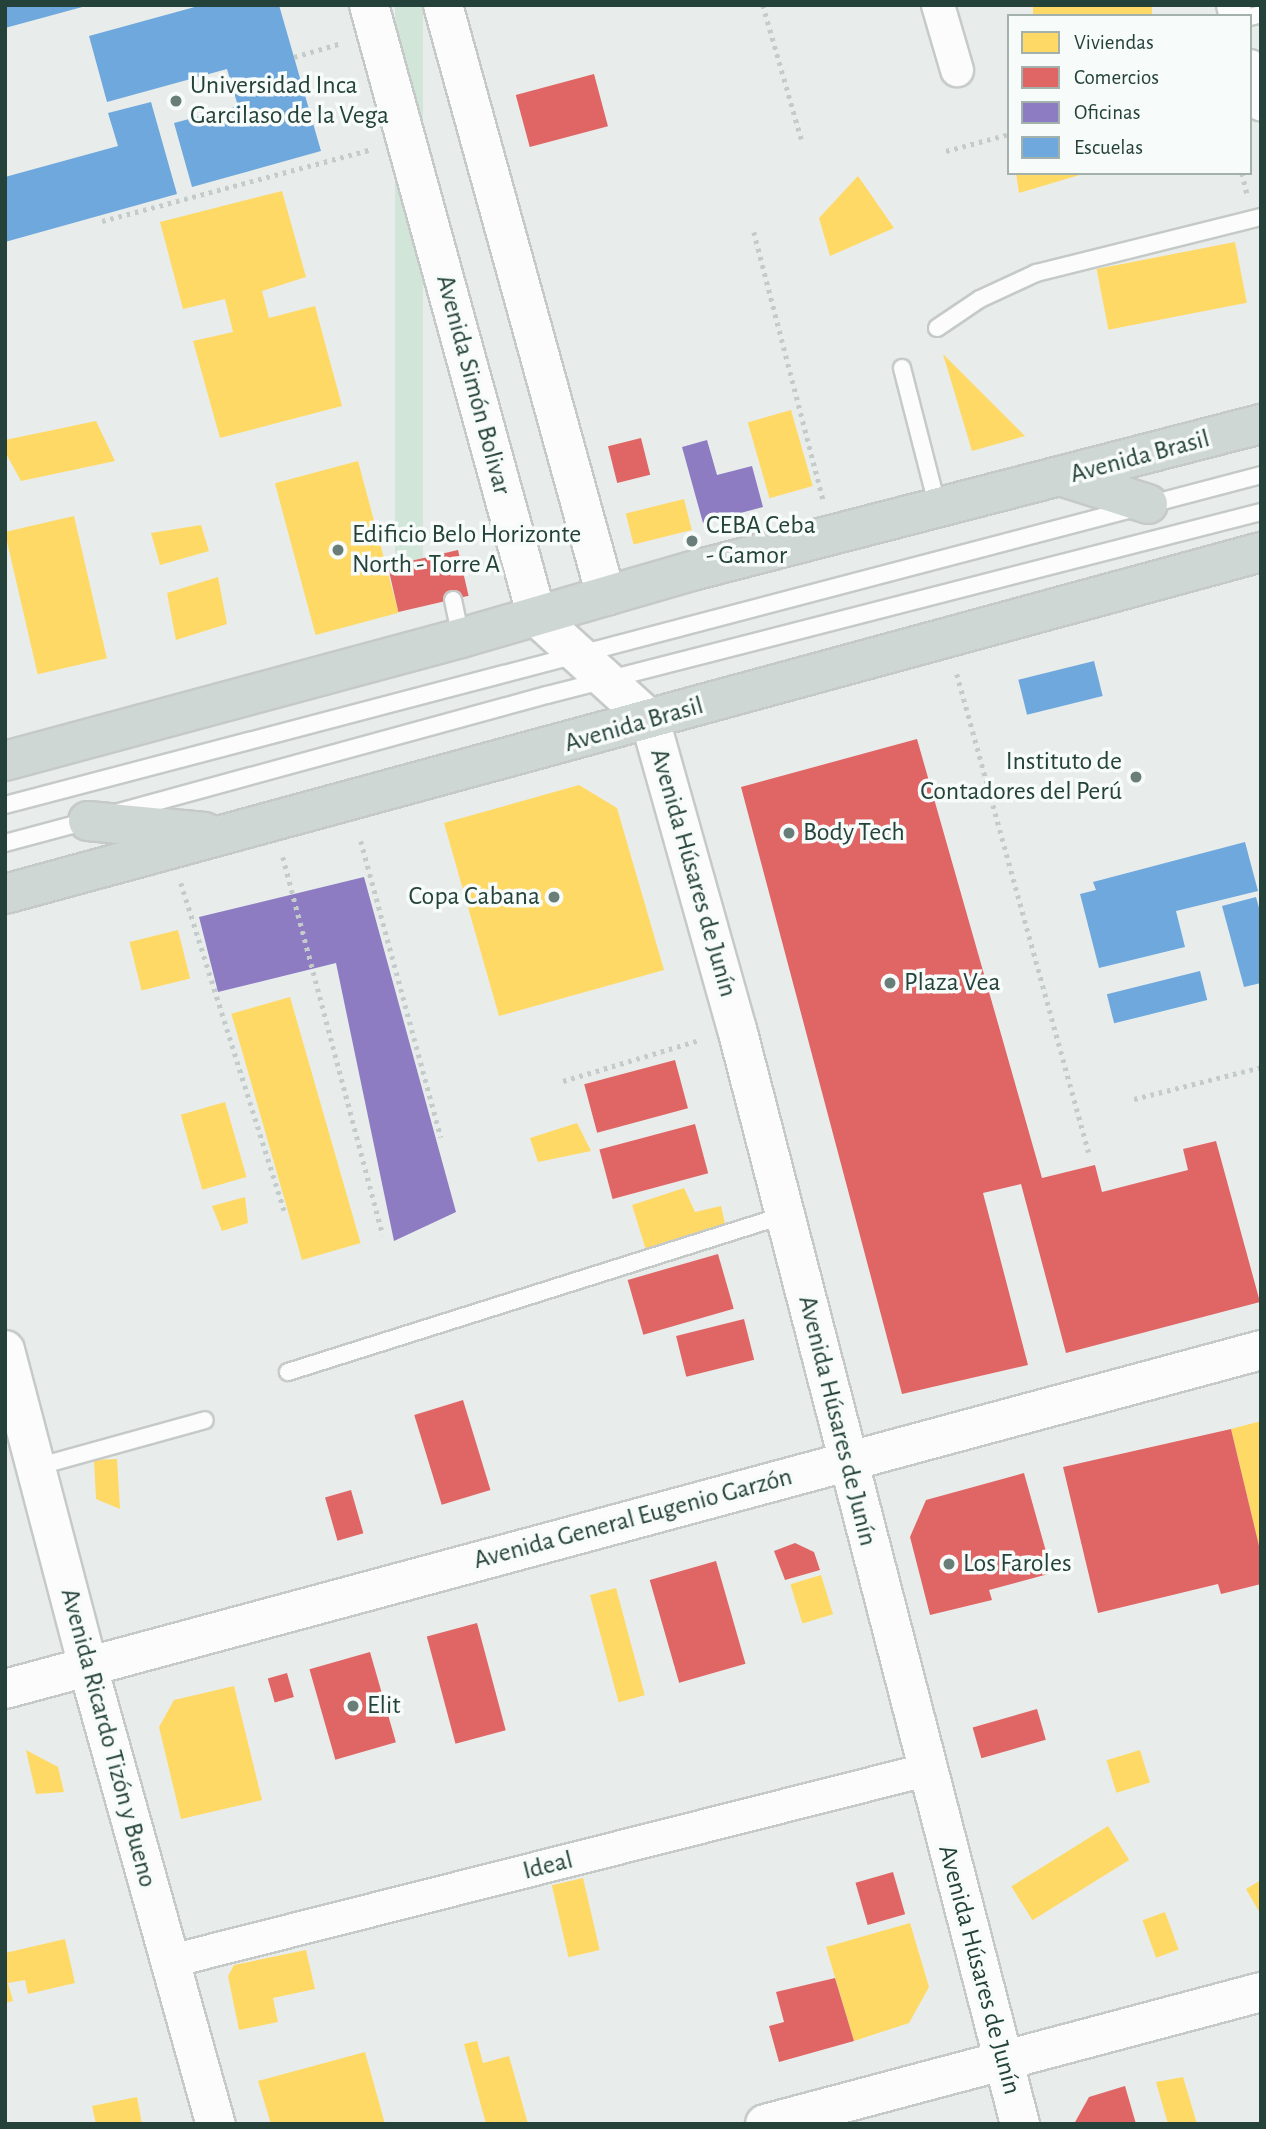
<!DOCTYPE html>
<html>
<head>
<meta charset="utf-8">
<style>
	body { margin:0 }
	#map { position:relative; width:1266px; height:2129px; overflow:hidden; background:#e8edeb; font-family:"Alegreya Sans",sans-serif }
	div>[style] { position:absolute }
	.green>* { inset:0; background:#d1e6d8; transform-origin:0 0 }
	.homes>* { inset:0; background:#ffd966; transform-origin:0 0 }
	.shops>* { inset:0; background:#e06666; transform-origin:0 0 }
	.offices>* { inset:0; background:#8e7cc3 }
	.schools>* { inset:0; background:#6fa8dc; transform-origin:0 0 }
	.path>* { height:4.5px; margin-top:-2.25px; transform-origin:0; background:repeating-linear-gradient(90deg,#c3ccca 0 3.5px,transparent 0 8.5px) }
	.roads { filter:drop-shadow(2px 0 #c5cac8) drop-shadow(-2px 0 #c5cac8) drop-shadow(0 2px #c5cac8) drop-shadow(0 -2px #c5cac8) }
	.lane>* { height:16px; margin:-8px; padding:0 8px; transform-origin:8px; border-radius:8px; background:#fcfcfc }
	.street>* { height:32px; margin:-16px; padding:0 16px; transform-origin:16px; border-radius:16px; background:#fcfcfc }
	.secondary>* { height:38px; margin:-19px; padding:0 19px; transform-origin:19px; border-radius:19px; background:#fcfcfc }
	.primary>* { height:38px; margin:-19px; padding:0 19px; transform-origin:19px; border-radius:19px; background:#cfd7d5 }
	.dots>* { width:19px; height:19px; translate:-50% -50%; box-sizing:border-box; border:4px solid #f7fbf9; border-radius:50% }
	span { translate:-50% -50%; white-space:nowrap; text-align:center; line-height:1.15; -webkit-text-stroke:7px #f7fbf9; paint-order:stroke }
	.poi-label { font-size:26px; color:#24423a }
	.left { translate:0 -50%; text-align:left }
	.right { translate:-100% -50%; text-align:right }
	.street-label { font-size:26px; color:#24423a }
	.frame { position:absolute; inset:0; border:7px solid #24423a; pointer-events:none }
	.legend { position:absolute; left:1007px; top:14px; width:245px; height:161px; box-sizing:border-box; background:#f7fbf9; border:2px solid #a3b1ad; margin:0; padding:9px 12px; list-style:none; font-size:21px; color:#24423a }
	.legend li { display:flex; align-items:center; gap:14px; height:35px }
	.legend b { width:35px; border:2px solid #a3b1ad }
</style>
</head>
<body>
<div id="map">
	<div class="green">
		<i style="left:395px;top:5px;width:28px;height:562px"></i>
	</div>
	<div class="homes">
		<i style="left:1033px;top:5px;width:119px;height:11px"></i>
		<i style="clip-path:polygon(1016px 173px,1083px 173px,1083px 174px,1019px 193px)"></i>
		<i style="clip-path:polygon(858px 176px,894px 228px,830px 256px,819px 218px)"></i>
		<i style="clip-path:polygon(282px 191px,306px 277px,262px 291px,269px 318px,315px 306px,342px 406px,220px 438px,193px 341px,233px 332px,225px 299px,183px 309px,160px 222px)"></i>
		<i style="left:1235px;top:242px;width:62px;height:141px;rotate:79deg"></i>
		<i style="clip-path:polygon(943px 354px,1025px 436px,972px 451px)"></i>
		<i style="left:791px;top:410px;width:79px;height:45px;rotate:74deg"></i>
		<i style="clip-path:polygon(96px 421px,115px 461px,21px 481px,5px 452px,5px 440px)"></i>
		<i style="left:358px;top:461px;width:157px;height:86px;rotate:75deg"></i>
		<i style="left:684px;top:499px;width:32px;height:60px;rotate:76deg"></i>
		<i style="left:74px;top:516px;width:146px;height:71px;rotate:77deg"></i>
		<i style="clip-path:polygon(201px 525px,209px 551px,160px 565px,151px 533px)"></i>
		<i style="clip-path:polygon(218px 577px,227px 624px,176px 640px,167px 593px)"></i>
		<i style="clip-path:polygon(579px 785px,617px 808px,664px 970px,499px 1016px,444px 823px)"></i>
		<i style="left:178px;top:930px;width:50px;height:50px;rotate:76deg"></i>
		<i style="left:290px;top:997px;width:256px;height:61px;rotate:74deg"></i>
		<i style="left:225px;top:1102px;width:78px;height:46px;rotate:74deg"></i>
		<i style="clip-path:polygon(577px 1123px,591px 1151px,538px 1162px,530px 1138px)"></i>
		<i style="clip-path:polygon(684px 1188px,695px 1212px,721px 1206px,726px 1228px,646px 1250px,632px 1205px)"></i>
		<i style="clip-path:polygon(245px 1197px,248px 1223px,222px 1231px,212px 1206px)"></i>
		<i style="clip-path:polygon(1261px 1421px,1261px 1549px,1260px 1550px,1231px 1429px)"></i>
		<i style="clip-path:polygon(117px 1459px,120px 1509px,96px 1499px,94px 1460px)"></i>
		<i style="left:821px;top:1575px;width:41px;height:32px;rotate:73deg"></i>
		<i style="left:616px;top:1588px;width:111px;height:27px;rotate:75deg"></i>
		<i style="clip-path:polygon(234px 1686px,262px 1800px,181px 1819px,159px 1727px,174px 1700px)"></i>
		<i style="clip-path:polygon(26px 1750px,58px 1767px,64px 1792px,36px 1794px)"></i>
		<i style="left:1140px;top:1750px;width:34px;height:35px;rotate:73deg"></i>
		<i style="left:1108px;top:1826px;width:40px;height:114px;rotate:58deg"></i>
		<i style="left:583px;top:1878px;width:74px;height:32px;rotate:77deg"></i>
		<i style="clip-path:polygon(1261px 1880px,1261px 1915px,1246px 1889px)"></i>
		<i style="left:1165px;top:1912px;width:40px;height:24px;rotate:70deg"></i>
		<i style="clip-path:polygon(910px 1923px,929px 1987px,909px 2023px,854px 2041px,826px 1947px)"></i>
		<i style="clip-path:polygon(65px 1939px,75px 1983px,28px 1994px,25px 1980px,8px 1983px,13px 2001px,5px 2003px,5px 1953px)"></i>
		<i style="clip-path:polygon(306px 1950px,315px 1989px,273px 1998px,278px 2022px,239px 2030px,228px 1976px,234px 1965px)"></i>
		<i style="clip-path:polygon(477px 2041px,483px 2063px,509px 2056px,528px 2124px,486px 2124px,464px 2044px)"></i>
		<i style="clip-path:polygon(365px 2052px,385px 2124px,271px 2124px,258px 2081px)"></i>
		<i style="clip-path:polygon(1183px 2077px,1197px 2124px,1168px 2124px,1156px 2082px)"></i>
		<i style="clip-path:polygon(137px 2097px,142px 2124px,96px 2124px,92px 2106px)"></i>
	</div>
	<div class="shops">
		<i style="left:594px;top:74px;width:54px;height:81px;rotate:75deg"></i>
		<i style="left:641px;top:438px;width:38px;height:34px;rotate:76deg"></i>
		<i style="left:458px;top:550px;width:47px;height:72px;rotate:77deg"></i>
		<i style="clip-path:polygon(917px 739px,1042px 1178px,1095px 1165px,1102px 1192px,1188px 1170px,1183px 1149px,1216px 1141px,1260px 1302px,1066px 1353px,1021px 1184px,983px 1193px,1028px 1365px,902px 1394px,741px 787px)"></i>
		<i style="left:675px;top:1060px;width:50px;height:94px;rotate:75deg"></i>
		<i style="left:695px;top:1124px;width:51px;height:99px;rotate:75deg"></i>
		<i style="left:718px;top:1254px;width:57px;height:94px;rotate:74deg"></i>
		<i style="left:744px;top:1319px;width:42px;height:70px;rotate:76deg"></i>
		<i style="left:463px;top:1400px;width:94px;height:51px;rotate:73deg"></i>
		<i style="clip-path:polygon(1231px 1429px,1261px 1554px,1261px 1584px,1221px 1594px,1218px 1584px,1098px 1613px,1063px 1467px)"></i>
		<i style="clip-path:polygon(1024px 1473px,1052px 1573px,989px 1590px,992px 1600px,930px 1615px,910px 1537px,926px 1500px)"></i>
		<i style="left:351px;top:1490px;width:45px;height:27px;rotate:74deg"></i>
		<i style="clip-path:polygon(795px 1543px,814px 1552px,820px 1570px,785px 1580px,774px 1551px)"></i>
		<i style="left:716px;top:1561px;width:107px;height:69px;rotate:74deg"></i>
		<i style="left:477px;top:1623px;width:111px;height:52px;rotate:75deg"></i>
		<i style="left:370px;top:1652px;width:94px;height:63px;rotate:74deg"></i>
		<i style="left:287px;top:1673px;width:25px;height:20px;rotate:74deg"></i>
		<i style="left:1037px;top:1709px;width:32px;height:67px;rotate:74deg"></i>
		<i style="left:893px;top:1872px;width:44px;height:39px;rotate:74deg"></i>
		<i style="clip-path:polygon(835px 1978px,854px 2041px,779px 2062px,769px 2026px,784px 2022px,776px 1992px)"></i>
		<i style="clip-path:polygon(1125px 2086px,1136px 2124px,1074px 2124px,1089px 2097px)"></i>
	</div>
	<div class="offices">
		<i style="clip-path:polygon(707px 440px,717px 475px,752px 466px,763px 507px,703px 523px,682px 447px)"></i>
		<i style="clip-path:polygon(364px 877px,456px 1212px,394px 1241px,336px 963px,218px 992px,199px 917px)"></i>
	</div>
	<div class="schools">
		<i style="clip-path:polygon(5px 5px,86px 5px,86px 6px,5px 28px)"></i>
		<i style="clip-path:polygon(202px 5px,279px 5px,321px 151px,192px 187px,174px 123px,238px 106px,227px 69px,107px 102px,89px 36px)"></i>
		<i style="clip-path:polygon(151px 102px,177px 194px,5px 242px,5px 177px,118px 146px,108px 113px)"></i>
		<i style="left:1094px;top:661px;width:36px;height:78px;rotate:76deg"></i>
		<i style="clip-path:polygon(1245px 842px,1258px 891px,1176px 911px,1185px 947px,1099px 968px,1080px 894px,1096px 890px,1093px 882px)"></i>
		<i style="clip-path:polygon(1256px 897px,1261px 915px,1261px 983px,1244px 987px,1222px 906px)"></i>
		<i style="left:1200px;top:971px;width:30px;height:96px;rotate:76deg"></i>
	</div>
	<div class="path">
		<i style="left:763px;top:5px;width:141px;rotate:74deg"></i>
		<i style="left:294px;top:57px;width:50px;rotate:-16.3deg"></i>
		<i style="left:946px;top:151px;width:65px;rotate:-15.1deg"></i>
		<i style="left:1242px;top:173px;width:21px;rotate:76deg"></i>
		<i style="left:102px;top:221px;width:276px;rotate:-14.9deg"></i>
		<i style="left:754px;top:232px;width:276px;rotate:75.5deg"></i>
		<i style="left:957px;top:674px;width:496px;rotate:74.6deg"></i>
		<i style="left:361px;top:841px;width:307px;rotate:74.9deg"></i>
		<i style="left:283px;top:857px;width:391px;rotate:75.2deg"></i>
		<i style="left:181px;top:883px;width:346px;rotate:72.5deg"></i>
		<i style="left:563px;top:1081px;width:143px;rotate:-16.7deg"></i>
		<i style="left:1134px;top:1099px;width:131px;rotate:-14.1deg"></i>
	</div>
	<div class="roads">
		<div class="lane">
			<i style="left:1250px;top:17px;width:11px;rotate:-15deg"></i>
			<i style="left:937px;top:328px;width:52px;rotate:-34deg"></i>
			<i style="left:980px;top:299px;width:62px;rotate:-24.9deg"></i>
			<i style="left:1036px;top:273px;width:232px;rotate:-14deg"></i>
			<i style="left:902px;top:368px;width:145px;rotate:75.6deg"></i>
			<i style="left:453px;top:600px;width:39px;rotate:78deg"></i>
			<i style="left:5px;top:805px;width:1299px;rotate:-14.72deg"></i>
			<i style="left:119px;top:812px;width:444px;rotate:-15.3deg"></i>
			<i style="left:547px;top:695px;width:737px;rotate:-14.38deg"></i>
			<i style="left:5px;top:843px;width:89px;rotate:-15deg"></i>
			<i style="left:288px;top:1372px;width:521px;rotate:-17.53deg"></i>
			<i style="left:36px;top:1467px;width:175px;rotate:-15.5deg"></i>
		</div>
		<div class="street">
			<i style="left:938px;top:5px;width:68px;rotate:73.7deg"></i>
			<i style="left:1233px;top:5px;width:11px;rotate:75deg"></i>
			<i style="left:1250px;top:66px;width:40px;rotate:74deg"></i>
			<i style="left:171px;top:1961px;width:779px;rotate:-14.2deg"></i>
		</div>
		<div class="secondary">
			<i style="left:369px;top:5px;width:635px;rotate:74.65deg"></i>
			<i style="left:537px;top:617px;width:153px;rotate:42.3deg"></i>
			<i style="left:650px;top:720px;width:321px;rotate:74.3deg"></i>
			<i style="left:737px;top:1029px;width:1131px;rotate:75.51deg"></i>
			<i style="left:443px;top:5px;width:613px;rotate:74.58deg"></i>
			<i style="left:5px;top:1350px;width:328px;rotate:75.3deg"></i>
			<i style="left:88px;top:1667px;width:475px;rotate:74.4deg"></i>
			<i style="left:5px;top:1689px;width:1301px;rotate:-15.1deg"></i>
			<i style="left:765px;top:2124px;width:513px;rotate:-14.9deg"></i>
		</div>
		<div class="primary">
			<i style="left:1066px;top:478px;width:86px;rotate:17.6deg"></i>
			<i style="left:5px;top:761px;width:472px;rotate:-15.1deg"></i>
			<i style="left:461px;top:638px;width:241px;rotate:-16.2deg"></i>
			<i style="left:692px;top:571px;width:588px;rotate:-14.49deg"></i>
			<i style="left:88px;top:821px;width:117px;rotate:5.4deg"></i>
			<i style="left:5px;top:894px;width:1302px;rotate:-15.23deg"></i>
		</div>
	</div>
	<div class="dots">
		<i style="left:176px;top:101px;background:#697e78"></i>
		<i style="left:692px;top:541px;background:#697e78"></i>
		<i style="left:338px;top:550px;background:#697e78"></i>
		<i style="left:1136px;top:777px;background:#697e78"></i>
		<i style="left:789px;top:833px;background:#697e78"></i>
		<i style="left:554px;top:897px;background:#697e78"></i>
		<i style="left:890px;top:983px;background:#697e78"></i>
		<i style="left:949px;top:1564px;background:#697e78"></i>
		<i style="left:353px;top:1706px;background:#697e78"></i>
	</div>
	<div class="poi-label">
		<span class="left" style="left:190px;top:101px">Universidad Inca<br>Garcilaso de la Vega</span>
		<span class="left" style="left:706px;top:541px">CEBA Ceba<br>- Gamor</span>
		<span class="left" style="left:352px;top:550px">Edificio Belo Horizonte<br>North - Torre A</span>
		<span class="right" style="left:1122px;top:777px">Instituto de<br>Contadores del Perú</span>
		<span class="left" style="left:803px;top:833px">Body Tech</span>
		<span class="right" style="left:540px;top:897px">Copa Cabana</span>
		<span class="left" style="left:904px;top:983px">Plaza Vea</span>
		<span class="left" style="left:963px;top:1564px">Los Faroles</span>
		<span class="left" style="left:367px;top:1706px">Elit</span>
	</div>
	<div class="street-label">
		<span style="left:473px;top:385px;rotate:75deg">Avenida Simón Bolivar</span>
		<span style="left:1140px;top:457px;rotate:-15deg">Avenida Brasil</span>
		<span style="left:634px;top:725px;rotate:-16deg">Avenida Brasil</span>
		<span style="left:693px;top:873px;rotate:74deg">Avenida Húsares de Junín</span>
		<span style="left:837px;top:1421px;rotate:76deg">Avenida Húsares de Junín</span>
		<span style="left:633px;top:1519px;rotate:-15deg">Avenida General Eugenio Garzón</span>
		<span style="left:108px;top:1738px;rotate:75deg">Avenida Ricardo Tizón y Bueno</span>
		<span style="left:548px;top:1866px;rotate:-14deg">Ideal</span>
		<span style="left:979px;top:1970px;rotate:75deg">Avenida Húsares de Junín</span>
	</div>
	<div class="frame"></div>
	<ul class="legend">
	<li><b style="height:19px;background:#ffd966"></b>Viviendas</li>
	<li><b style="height:19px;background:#e06666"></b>Comercios</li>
	<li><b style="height:19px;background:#8e7cc3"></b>Oficinas</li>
	<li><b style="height:19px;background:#6fa8dc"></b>Escuelas</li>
	</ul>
</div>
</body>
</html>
